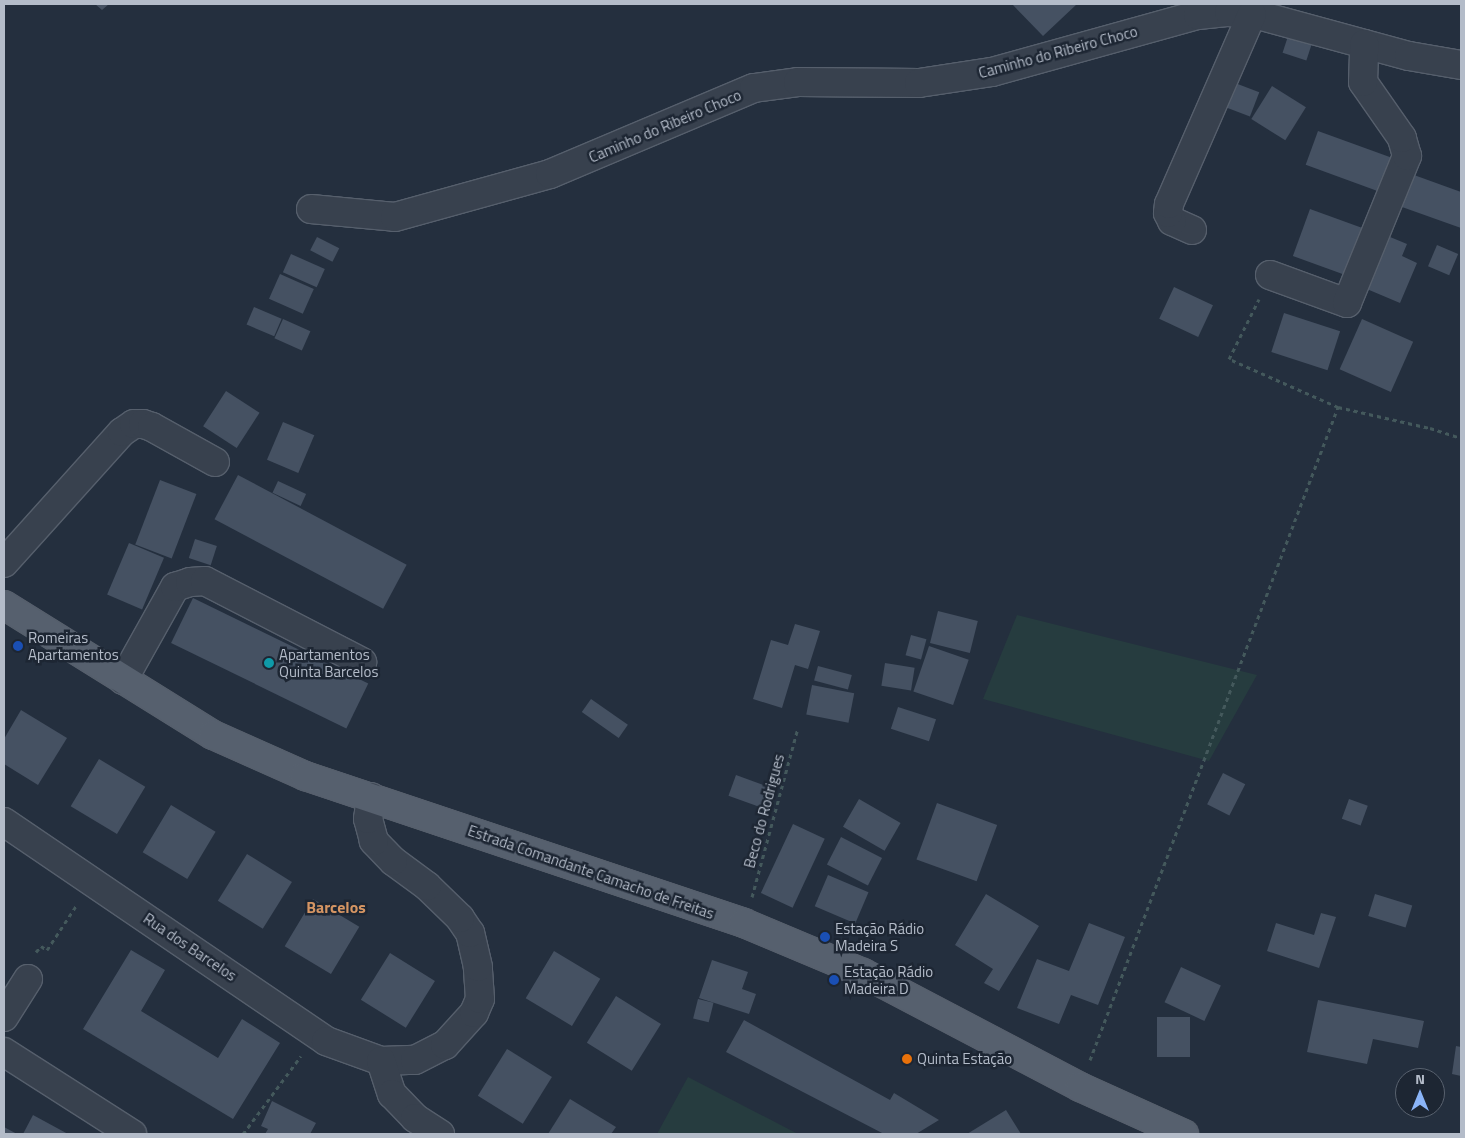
<!DOCTYPE html>
<html>
<head>
<meta charset="utf-8">
<style>
	body { margin:0 }
	#map { position:relative; width:1465px; height:1138px; overflow:hidden; background:#242f3e; font-family:"Titillium Web",sans-serif }
	div>[style] { position:absolute }
	.green>* { inset:0; background:#263c3f }
	.building>* { inset:0; background:#455162; transform-origin:0 0 }
	.path>* { height:3px; margin-top:-1.5px; transform-origin:0; background:repeating-linear-gradient(90deg,#44595c 0 4px,transparent 0 8px) }
	.roads { filter:drop-shadow(1px 0 #565f6c) drop-shadow(-1px 0 #565f6c) drop-shadow(0 1px #565f6c) drop-shadow(0 -1px #565f6c) }
	.minor>* { height:28px; margin:-14px; padding:0 14px; transform-origin:14px; border-radius:14px; background:#38414e }
	.major>* { height:28px; margin:-14px; padding:0 14px; transform-origin:14px; border-radius:14px; background:#56606e }
	.dots>* { width:14px; height:14px; translate:-50% -50%; box-sizing:border-box; border:2px solid #1d2633; border-radius:50% }
	span { translate:-50% -50%; white-space:nowrap; text-align:center; line-height:1.15; -webkit-text-stroke:5px #1d2633; paint-order:stroke }
	.street-label { font-size:15px; color:#b4bcc9 }
	.poi-label { font-size:15px; color:#b4bcc9 }
	.left { translate:0 -50%; text-align:left }
	.neighbourhood-label { font-size:16px; color:#d59563; font-weight:700 }
	.frame { position:absolute; inset:0; border:5px solid #b4bcc9; pointer-events:none }
	.north { position:absolute; left:1395px; top:1068px; width:50px; height:50px; box-sizing:border-box; background:#1d2633; border:1px solid #59626f; border-radius:50%; rotate:0deg; font-size:14px; font-weight:700; line-height:20px; text-align:center; color:#b4bcc9 }
	.north::after { content:''; display:block; margin:auto; width:18px; height:22px; background:#8ab4f8; clip-path:polygon(50% 0,100% 100%,50% 72%,0 100%) }
</style>
</head>
<body>
<div id="map">
	<div class="green">
		<i style="clip-path:polygon(1017px 615px,1257px 675px,1209px 761px,983px 699px)"></i>
		<i style="clip-path:polygon(688px 1077px,798px 1134px,657px 1134px)"></i>
	</div>
	<div class="building">
		<i style="clip-path:polygon(95px 4px,109px 4px,102px 10px)"></i>
		<i style="clip-path:polygon(1012px 4px,1077px 4px,1043px 36px)"></i>
		<i style="left:1290px;top:30px;width:25px;height:24px;rotate:18deg"></i>
		<i style="left:1235px;top:83px;width:26px;height:26px;rotate:21deg"></i>
		<i style="left:1272px;top:86px;width:40px;height:39px;rotate:32deg"></i>
		<i style="left:1318px;top:131px;width:80px;height:36px;rotate:20deg"></i>
		<i style="clip-path:polygon(1414px 175px,1461px 192px,1461px 228px,1402px 207px)"></i>
		<i style="left:1310px;top:209px;width:55px;height:50px;rotate:20deg"></i>
		<i style="clip-path:polygon(1378px 232px,1407px 244px,1402px 256px,1417px 263px,1400px 303px,1355px 284px)"></i>
		<i style="left:317px;top:237px;width:25px;height:15px;rotate:27deg"></i>
		<i style="left:1437px;top:245px;width:23px;height:23px;rotate:23deg"></i>
		<i style="left:291px;top:254px;width:37px;height:20px;rotate:24deg"></i>
		<i style="left:280px;top:274px;width:37px;height:27px;rotate:24deg"></i>
		<i style="left:1174px;top:287px;width:43px;height:35px;rotate:25deg"></i>
		<i style="left:254px;top:307px;width:30px;height:19px;rotate:23deg"></i>
		<i style="left:1284px;top:313px;width:59px;height:41px;rotate:18deg"></i>
		<i style="left:283px;top:319px;width:30px;height:21px;rotate:24deg"></i>
		<i style="left:1362px;top:319px;width:56px;height:55px;rotate:24deg"></i>
		<i style="left:226px;top:391px;width:40px;height:42px;rotate:33deg"></i>
		<i style="left:283px;top:422px;width:34px;height:41px;rotate:23deg"></i>
		<i style="left:238px;top:475px;width:191px;height:50px;rotate:28deg"></i>
		<i style="left:160px;top:480px;width:39px;height:69px;rotate:21deg"></i>
		<i style="left:278px;top:481px;width:31px;height:13px;rotate:25deg"></i>
		<i style="left:195px;top:539px;width:23px;height:20px;rotate:18deg"></i>
		<i style="left:129px;top:543px;width:38px;height:56px;rotate:23deg"></i>
		<i style="left:193px;top:598px;width:195px;height:50px;rotate:26deg"></i>
		<i style="left:938px;top:611px;width:41px;height:33px;rotate:14deg"></i>
		<i style="clip-path:polygon(795px 624px,820px 631px,808px 669px,795px 665px,782px 708px,753px 699px,771px 640px,788px 645px)"></i>
		<i style="left:911px;top:635px;width:16px;height:21px;rotate:15deg"></i>
		<i style="left:929px;top:646px;width:42px;height:48px;rotate:19deg"></i>
		<i style="left:885px;top:663px;width:30px;height:23px;rotate:9deg"></i>
		<i style="left:818px;top:666px;width:35px;height:15px;rotate:15deg"></i>
		<i style="left:812px;top:685px;width:43px;height:30px;rotate:11deg"></i>
		<i style="left:591px;top:699px;width:45px;height:16px;rotate:35deg"></i>
		<i style="left:898px;top:707px;width:40px;height:23px;rotate:18deg"></i>
		<i style="clip-path:polygon(21px 710px,67px 738px,38px 785px,4px 764px,4px 739px)"></i>
		<i style="left:99px;top:759px;width:54px;height:55px;rotate:31deg"></i>
		<i style="left:1223px;top:773px;width:25px;height:35px;rotate:27deg"></i>
		<i style="left:736px;top:775px;width:44px;height:22px;rotate:20deg"></i>
		<i style="left:859px;top:799px;width:48px;height:32px;rotate:30deg"></i>
		<i style="left:1349px;top:799px;width:20px;height:21px;rotate:20deg"></i>
		<i style="left:937px;top:803px;width:64px;height:60px;rotate:20deg"></i>
		<i style="left:171px;top:805px;width:52px;height:55px;rotate:31deg"></i>
		<i style="left:793px;top:824px;width:35px;height:76px;rotate:25deg"></i>
		<i style="left:841px;top:837px;width:46px;height:31px;rotate:27deg"></i>
		<i style="left:247px;top:854px;width:53px;height:55px;rotate:32deg"></i>
		<i style="left:828px;top:875px;width:44px;height:34px;rotate:23deg"></i>
		<i style="clip-path:polygon(986px 894px,1039px 926px,999px 991px,984px 983px,993px 969px,955px 945px)"></i>
		<i style="left:1375px;top:894px;width:39px;height:23px;rotate:17deg"></i>
		<i style="left:313px;top:899px;width:54px;height:55px;rotate:31deg"></i>
		<i style="clip-path:polygon(1321px 913px,1336px 917px,1319px 968px,1267px 951px,1276px 923px,1314px 935px)"></i>
		<i style="clip-path:polygon(1089px 923px,1125px 937px,1098px 1005px,1071px 995px,1059px 1024px,1017px 1008px,1037px 959px,1069px 971px)"></i>
		<i style="clip-path:polygon(131px 950px,165px 970px,141px 1011px,218px 1058px,242px 1019px,280px 1043px,233px 1119px,83px 1029px)"></i>
		<i style="left:554px;top:951px;width:54px;height:55px;rotate:31deg"></i>
		<i style="left:390px;top:953px;width:53px;height:55px;rotate:32deg"></i>
		<i style="clip-path:polygon(712px 960px,748px 972px,742px 989px,756px 994px,749px 1014px,699px 998px)"></i>
		<i style="left:1181px;top:967px;width:44px;height:39px;rotate:25deg"></i>
		<i style="left:616px;top:996px;width:53px;height:55px;rotate:32deg"></i>
		<i style="left:698px;top:999px;width:16px;height:20px;rotate:14deg"></i>
		<i style="clip-path:polygon(1318px 1000px,1424px 1021px,1418px 1048px,1373px 1039px,1367px 1064px,1307px 1052px)"></i>
		<i style="left:1157px;top:1017px;width:33px;height:40px"></i>
		<i style="clip-path:polygon(744px 1020px,890px 1100px,894px 1093px,939px 1120px,916px 1134px,884px 1134px,726px 1052px)"></i>
		<i style="clip-path:polygon(1456px 1046px,1461px 1047px,1461px 1076px,1452px 1074px)"></i>
		<i style="left:507px;top:1049px;width:53px;height:55px;rotate:32deg"></i>
		<i style="clip-path:polygon(570px 1099px,616px 1127px,611px 1134px,548px 1134px)"></i>
		<i style="clip-path:polygon(272px 1101px,316px 1123px,310px 1134px,265px 1134px,268px 1129px,261px 1126px)"></i>
		<i style="clip-path:polygon(1006px 1110px,1021px 1134px,967px 1134px)"></i>
		<i style="clip-path:polygon(33px 1115px,68px 1134px,23px 1134px)"></i>
		<i style="clip-path:polygon(4px 1127px,17px 1134px,4px 1134px)"></i>
	</div>
	<div class="path">
		<i style="left:1338px;top:407px;width:94px;rotate:12.9deg"></i>
		<i style="left:1430px;top:428px;width:33px;rotate:18deg"></i>
		<i style="left:752px;top:897px;width:175px;rotate:-74.8deg"></i>
		<i style="left:36px;top:952px;width:8px;rotate:-50deg"></i>
		<i style="left:41px;top:946px;width:7px;rotate:34deg"></i>
		<i style="left:47px;top:950px;width:53px;rotate:-56.6deg"></i>
		<i style="left:1090px;top:1060px;width:699px;rotate:-69.2deg"></i>
		<i style="left:1338px;top:407px;width:119px;rotate:-156.2deg"></i>
		<i style="left:1229px;top:359px;width:67px;rotate:-63.4deg"></i>
		<i style="left:243px;top:1134px;width:97px;rotate:-53.4deg"></i>
	</div>
	<div class="roads">
		<div class="minor">
			<i style="left:311px;top:209px;width:84px;rotate:5.4deg"></i>
			<i style="left:395px;top:217px;width:161px;rotate:-15.5deg"></i>
			<i style="left:550px;top:174px;width:221px;rotate:-22.9deg"></i>
			<i style="left:754px;top:88px;width:44px;rotate:-7.8deg"></i>
			<i style="left:798px;top:82px;width:121px;rotate:0.5deg"></i>
			<i style="left:919px;top:83px;width:74px;rotate:-8.6deg"></i>
			<i style="left:992px;top:72px;width:214px;rotate:-15.5deg"></i>
			<i style="left:1198px;top:15px;width:31px;rotate:-6deg"></i>
			<i style="left:1229px;top:12px;width:29px;rotate:6deg"></i>
			<i style="left:1258px;top:15px;width:156px;rotate:15.2deg"></i>
			<i style="left:1409px;top:56px;width:53px;rotate:9.8deg"></i>
			<i style="left:1192px;top:230px;width:22px;rotate:-156deg"></i>
			<i style="left:1172px;top:221px;width:9px;rotate:-117deg"></i>
			<i style="left:1168px;top:213px;width:9px;rotate:-84deg"></i>
			<i style="left:1169px;top:204px;width:207px;rotate:-66.4deg"></i>
			<i style="left:1270px;top:275px;width:82px;rotate:20deg"></i>
			<i style="left:1347px;top:303px;width:159px;rotate:-67.8deg"></i>
			<i style="left:1407px;top:156px;width:19px;rotate:-106deg"></i>
			<i style="left:1402px;top:138px;width:68px;rotate:-124.9deg"></i>
			<i style="left:1363px;top:82px;width:38px;rotate:-88deg"></i>
			<i style="left:4px;top:563px;width:176px;rotate:-48deg"></i>
			<i style="left:122px;top:432px;width:14px;rotate:-34deg"></i>
			<i style="left:134px;top:424px;width:9px"></i>
			<i style="left:143px;top:424px;width:9px;rotate:18deg"></i>
			<i style="left:152px;top:427px;width:72px;rotate:29.1deg"></i>
			<i style="left:123px;top:680px;width:107px;rotate:-60.8deg"></i>
			<i style="left:175px;top:587px;width:16px;rotate:-18deg"></i>
			<i style="left:190px;top:582px;width:15px;rotate:-4deg"></i>
			<i style="left:205px;top:581px;width:177px;rotate:27.3deg"></i>
			<i style="left:4px;top:822px;width:389px;rotate:34.2deg"></i>
			<i style="left:326px;top:1041px;width:59px;rotate:20deg"></i>
			<i style="left:381px;top:1061px;width:34px;rotate:-2deg"></i>
			<i style="left:415px;top:1060px;width:34px;rotate:-27deg"></i>
			<i style="left:445px;top:1045px;width:43px;rotate:-47.8deg"></i>
			<i style="left:474px;top:1013px;width:15px;rotate:-67deg"></i>
			<i style="left:480px;top:999px;width:32px;rotate:-94deg"></i>
			<i style="left:478px;top:967px;width:35px;rotate:-103deg"></i>
			<i style="left:470px;top:933px;width:18px;rotate:-124deg"></i>
			<i style="left:460px;top:918px;width:46px;rotate:-135.9deg"></i>
			<i style="left:427px;top:886px;width:42px;rotate:-143.7deg"></i>
			<i style="left:393px;top:861px;width:28px;rotate:-134deg"></i>
			<i style="left:374px;top:841px;width:23px;rotate:-105deg"></i>
			<i style="left:368px;top:819px;width:22px;rotate:-82deg"></i>
			<i style="left:4px;top:1017px;width:45px;rotate:-57.7deg"></i>
			<i style="left:4px;top:1052px;width:152px;rotate:32.6deg"></i>
			<i style="left:381px;top:1061px;width:35px;rotate:72deg"></i>
			<i style="left:392px;top:1094px;width:33px;rotate:46deg"></i>
			<i style="left:415px;top:1118px;width:30px;rotate:33deg"></i>
		</div>
		<div class="major">
			<i style="left:4px;top:605px;width:246px;rotate:31.9deg"></i>
			<i style="left:213px;top:735px;width:101px;rotate:24deg"></i>
			<i style="left:305px;top:776px;width:463px;rotate:18.5deg"></i>
			<i style="left:744px;top:923px;width:129px;rotate:22.8deg"></i>
			<i style="left:863px;top:973px;width:245px;rotate:27.7deg"></i>
			<i style="left:1080px;top:1087px;width:114px;rotate:24.3deg"></i>
		</div>
	</div>
	<div class="dots">
		<i style="left:18px;top:646px;background:#1a4fb4"></i>
		<i style="left:269px;top:663px;background:#0f9aa8"></i>
		<i style="left:825px;top:937px;background:#1a4fb4"></i>
		<i style="left:834px;top:980px;background:#1a4fb4"></i>
		<i style="left:907px;top:1059px;background:#e8710a"></i>
	</div>
	<div class="street-label">
		<span style="left:1058px;top:52px;rotate:-15deg">Caminho do Ribeiro Choco</span>
		<span style="left:665px;top:126px;rotate:-23deg">Caminho do Ribeiro Choco</span>
		<span style="left:764px;top:811px;rotate:-75deg">Beco do Rodrigues</span>
		<span style="left:591px;top:872px;rotate:19deg">Estrada Comandante Camacho de Freitas</span>
		<span style="left:190px;top:947px;rotate:34deg">Rua dos Barcelos</span>
	</div>
	<div class="poi-label">
		<span class="left" style="left:28px;top:646px">Romeiras<br>Apartamentos</span>
		<span class="left" style="left:279px;top:663px">Apartamentos<br>Quinta Barcelos</span>
		<span class="left" style="left:835px;top:937px">Estação Rádio<br>Madeira S</span>
		<span class="left" style="left:844px;top:980px">Estação Rádio<br>Madeira D</span>
		<span class="left" style="left:917px;top:1059px">Quinta Estação</span>
	</div>
	<div class="neighbourhood-label">
		<span style="left:336px;top:907px">Barcelos</span>
	</div>
	<div class="frame"></div>
	<div class="north">N</div>
</div>
</body>
</html>
